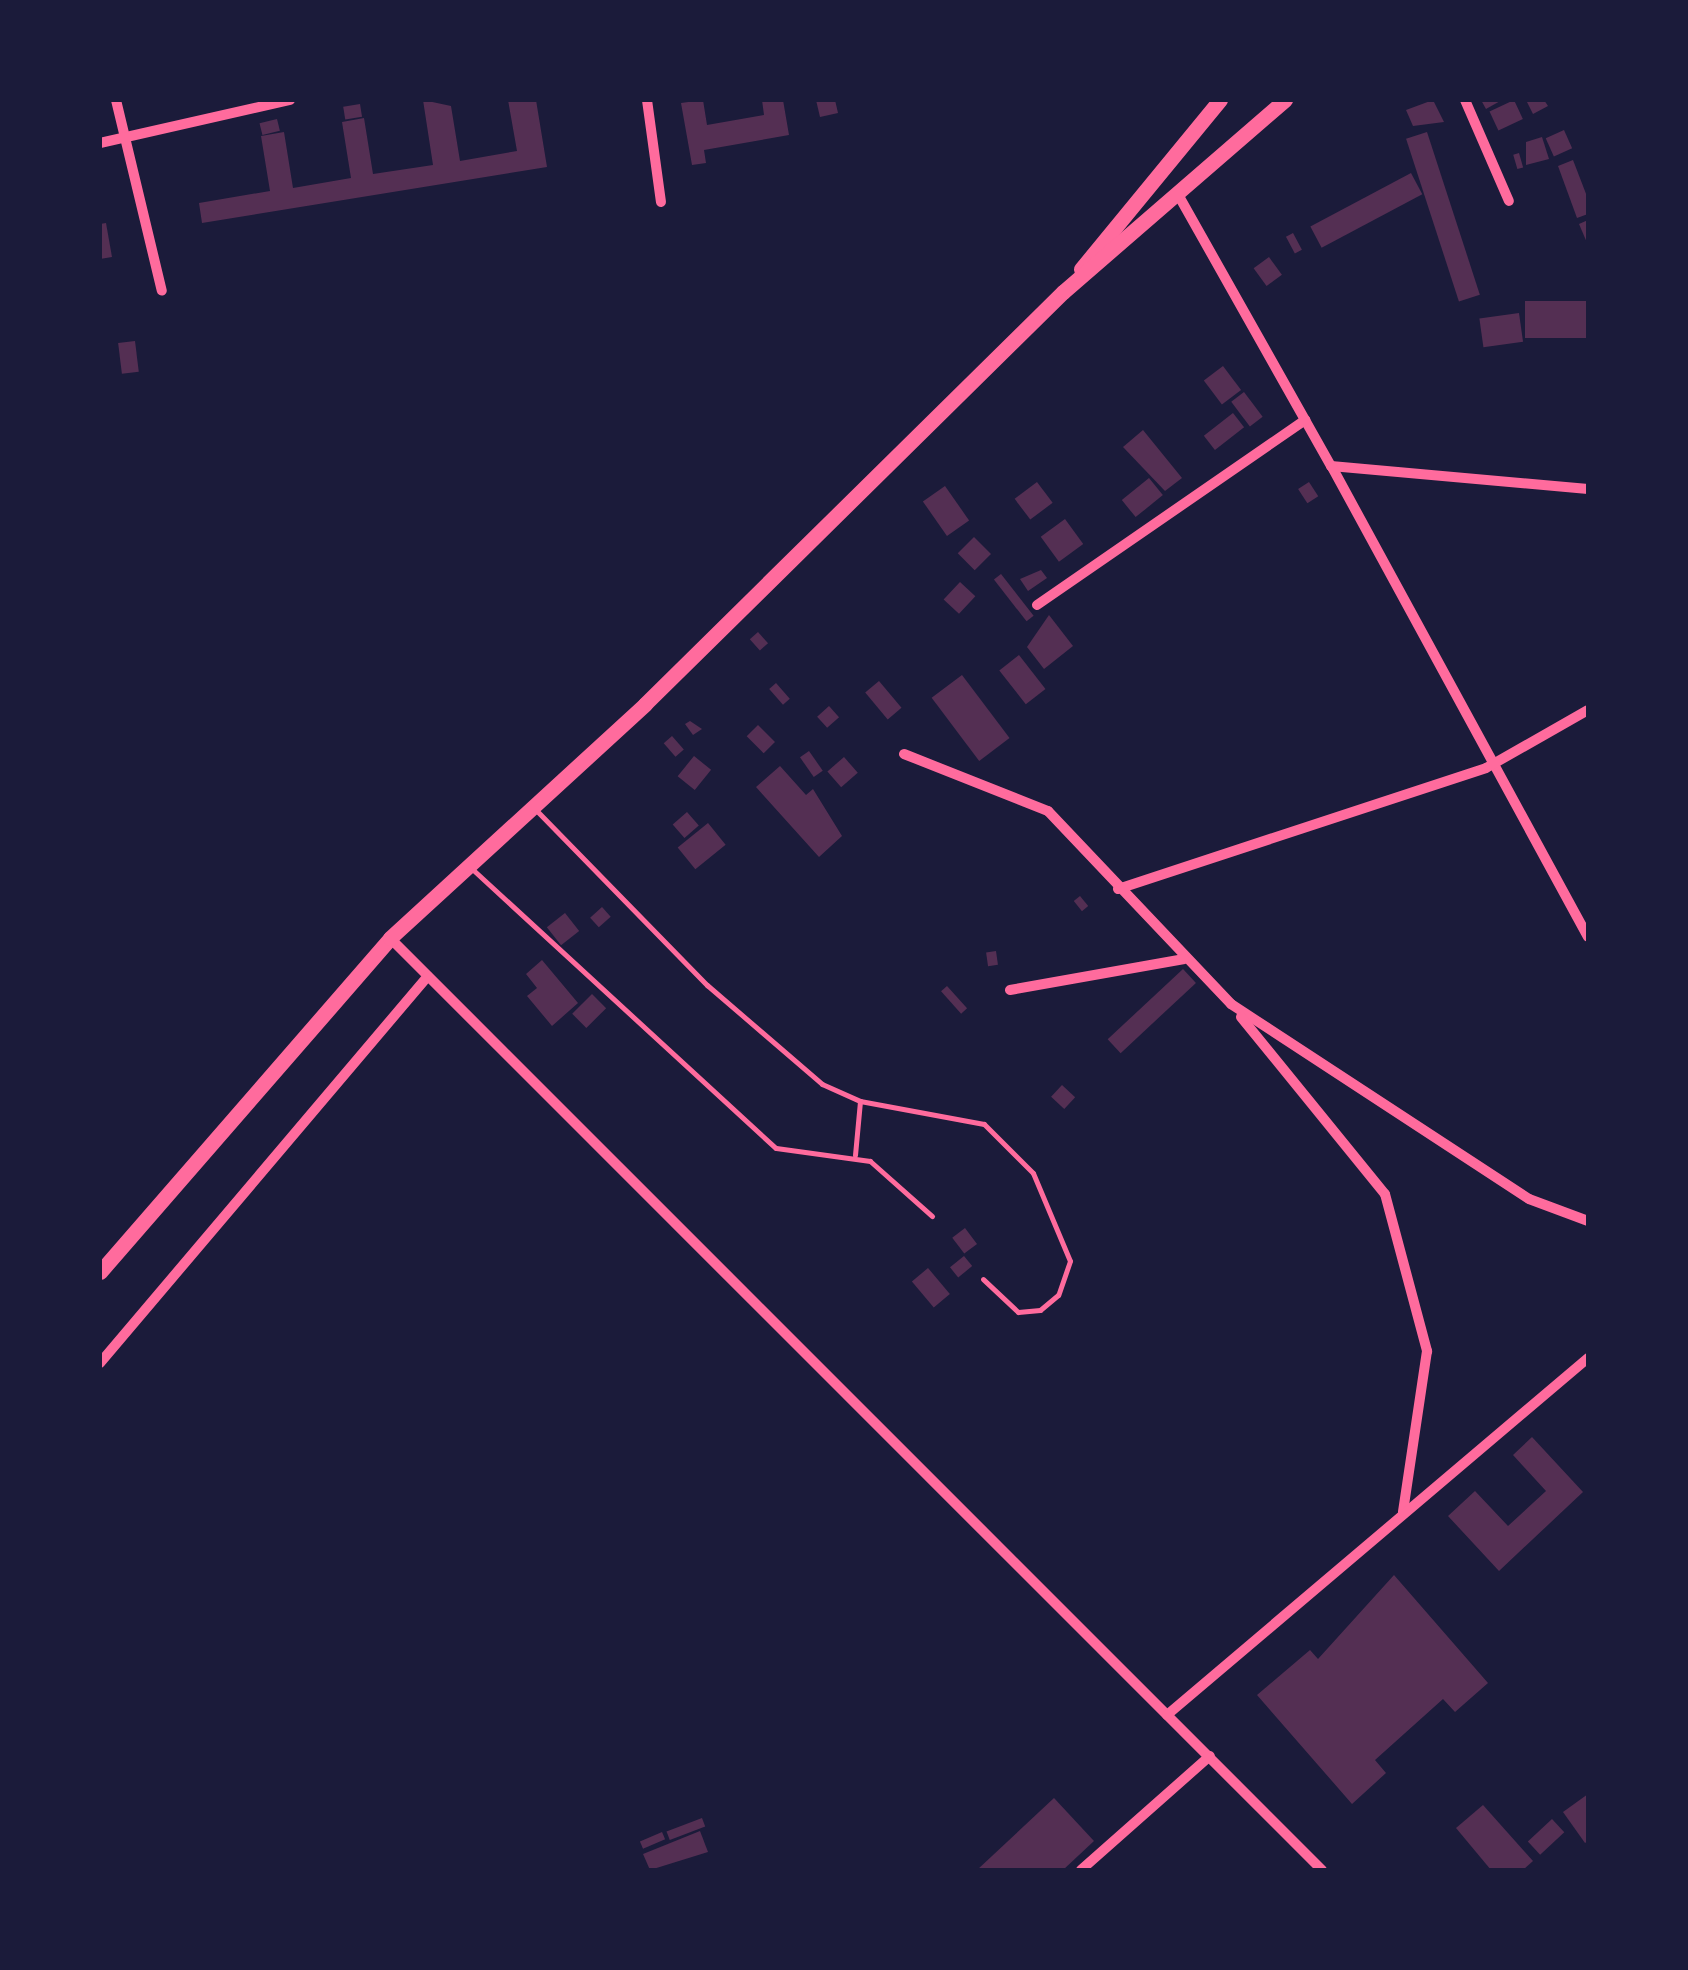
<!DOCTYPE html>
<html>
<head>
<meta charset="utf-8">
<style>
	body { margin:0 }
	#map { position:relative; width:1688px; height:1970px; overflow:hidden; background:#1b1b3a; font-family:Ubuntu,sans-serif }
	div>[style] { position:absolute }
	.building>* { inset:0; background:#542f53; transform-origin:0 0 }
	.service>* { height:5px; margin:-2.5px; padding:0 2.5px; transform-origin:2.5px; border-radius:2.5px; background:#ff6b9d }
	.minor>* { height:10px; margin:-5px; padding:0 5px; transform-origin:5px; border-radius:5px; background:#ff6b9d }
	.trunk>* { height:15px; margin:-7.5px; padding:0 7.5px; transform-origin:7.5px; border-radius:7.5px; background:#ff6b9d }
	span { translate:-50% -50%; white-space:nowrap; text-align:center; line-height:1.15; -webkit-text-stroke:9px #1b1b3a; paint-order:stroke }
	.frame { position:absolute; inset:0; border:102px solid #1b1b3a; pointer-events:none }
</style>
</head>
<body>
<div id="map">
	<div class="building">
		<i style="clip-path:polygon(423px 100px,451px 106px,460px 161px,517px 151px,508px 100px,536px 100px,547px 167px,202px 223px,199px 203px,270px 191px,261px 136px,284px 132px,293px 188px,351px 178px,342px 122px,364px 118px,373px 174px,433px 165px)"></i>
		<i style="clip-path:polygon(703px 100px,707px 125px,764px 115px,762px 100px,783px 100px,789px 135px,704px 150px,706px 163px,692px 165px,681px 103px)"></i>
		<i style="clip-path:polygon(816px 100px,835px 100px,838px 113px,820px 117px)"></i>
		<i style="clip-path:polygon(1433px 100px,1444px 122px,1413px 126px,1406px 110px)"></i>
		<i style="clip-path:polygon(1481px 100px,1502px 100px,1486px 109px)"></i>
		<i style="left:1514px;top:100px;width:21px;height:27px;rotate:65deg"></i>
		<i style="clip-path:polygon(1526px 100px,1544px 100px,1548px 106px,1533px 114px)"></i>
		<i style="left:360px;top:104px;width:13px;height:17px;rotate:81deg"></i>
		<i style="left:277px;top:119px;width:12px;height:18px;rotate:76deg"></i>
		<i style="left:1564px;top:130px;width:20px;height:20px;rotate:66deg"></i>
		<i style="left:1427px;top:132px;width:171px;height:22px;rotate:72deg"></i>
		<i style="clip-path:polygon(1542px 137px,1549px 159px,1526px 165px,1526px 142px)"></i>
		<i style="left:1519px;top:153px;width:15px;height:6px;rotate:74deg"></i>
		<i style="clip-path:polygon(1573px 160px,1588px 199px,1588px 214px,1577px 218px,1558px 166px)"></i>
		<i style="left:1411px;top:173px;width:24px;height:114px;rotate:62deg"></i>
		<i style="clip-path:polygon(1588px 220px,1588px 245px,1579px 224px)"></i>
		<i style="clip-path:polygon(106px 223px,112px 257px,100px 259px,100px 224px)"></i>
		<i style="left:1293px;top:233px;width:19px;height:8px;rotate:62deg"></i>
		<i style="left:1269px;top:257px;width:22px;height:19px;rotate:54deg"></i>
		<i style="left:1588px;top:301px;width:37px;height:63px;rotate:90deg"></i>
		<i style="left:1519px;top:313px;width:29px;height:40px;rotate:82deg"></i>
		<i style="left:135px;top:341px;width:31px;height:17px;rotate:83deg"></i>
		<i style="left:1223px;top:366px;width:30px;height:24px;rotate:53deg"></i>
		<i style="left:1244px;top:392px;width:31px;height:16px;rotate:53deg"></i>
		<i style="left:1233px;top:413px;width:18px;height:37px;rotate:52deg"></i>
		<i style="clip-path:polygon(1143px 430px,1182px 478px,1165px 491px,1123px 447px)"></i>
		<i style="left:1149px;top:478px;width:22px;height:35px;rotate:51deg"></i>
		<i style="left:1037px;top:482px;width:26px;height:28px;rotate:53deg"></i>
		<i style="left:1309px;top:482px;width:17px;height:13px;rotate:57deg"></i>
		<i style="left:945px;top:486px;width:42px;height:27px;rotate:55deg"></i>
		<i style="left:1065px;top:519px;width:31px;height:30px;rotate:54deg"></i>
		<i style="left:974px;top:537px;width:24px;height:23px;rotate:45deg"></i>
		<i style="clip-path:polygon(1041px 570px,1047px 578px,1028px 591px,1020px 579px)"></i>
		<i style="left:1001px;top:574px;width:53px;height:9px;rotate:52deg"></i>
		<i style="left:960px;top:582px;width:21px;height:24px;rotate:43deg"></i>
		<i style="clip-path:polygon(1049px 615px,1073px 646px,1044px 669px,1027px 647px)"></i>
		<i style="left:758px;top:632px;width:15px;height:11px;rotate:48deg"></i>
		<i style="left:1019px;top:655px;width:43px;height:25px;rotate:52deg"></i>
		<i style="left:962px;top:675px;width:79px;height:38px;rotate:53deg"></i>
		<i style="left:879px;top:681px;width:35px;height:18px;rotate:50deg"></i>
		<i style="left:776px;top:683px;width:21px;height:9px;rotate:49deg"></i>
		<i style="left:829px;top:706px;width:15px;height:16px;rotate:48deg"></i>
		<i style="clip-path:polygon(690px 721px,702px 729px,693px 735px,685px 724px)"></i>
		<i style="left:758px;top:725px;width:24px;height:16px;rotate:45deg"></i>
		<i style="left:672px;top:736px;width:18px;height:11px;rotate:49deg"></i>
		<i style="left:809px;top:751px;width:24px;height:11px;rotate:55deg"></i>
		<i style="left:694px;top:756px;width:22px;height:26px;rotate:39deg"></i>
		<i style="left:844px;top:757px;width:21px;height:22px;rotate:49deg"></i>
		<i style="clip-path:polygon(780px 766px,806px 795px,813px 789px,842px 836px,819px 857px,756px 787px)"></i>
		<i style="left:687px;top:812px;width:18px;height:19px;rotate:49deg"></i>
		<i style="left:708px;top:823px;width:28px;height:39px;rotate:51deg"></i>
		<i style="left:1080px;top:896px;width:13px;height:8px;rotate:51deg"></i>
		<i style="left:602px;top:907px;width:13px;height:16px;rotate:48deg"></i>
		<i style="left:565px;top:913px;width:23px;height:23px;rotate:52deg"></i>
		<i style="left:996px;top:951px;width:14px;height:10px;rotate:82deg"></i>
		<i style="clip-path:polygon(542px 960px,578px 1003px,552px 1026px,527px 996px,537px 988px,526px 974px)"></i>
		<i style="left:1183px;top:969px;width:19px;height:103px;rotate:47deg"></i>
		<i style="left:947px;top:986px;width:30px;height:8px;rotate:48deg"></i>
		<i style="left:592px;top:994px;width:20px;height:28px;rotate:45deg"></i>
		<i style="left:1062px;top:1085px;width:18px;height:16px;rotate:43deg"></i>
		<i style="left:965px;top:1228px;width:20px;height:16px;rotate:53deg"></i>
		<i style="left:964px;top:1256px;width:13px;height:18px;rotate:51deg"></i>
		<i style="left:928px;top:1268px;width:34px;height:21px;rotate:50deg"></i>
		<i style="clip-path:polygon(1532px 1437px,1583px 1492px,1499px 1571px,1448px 1516px,1475px 1491px,1508px 1526px,1546px 1491px,1513px 1455px)"></i>
		<i style="clip-path:polygon(1394px 1575px,1488px 1683px,1455px 1712px,1443px 1699px,1375px 1760px,1386px 1773px,1352px 1804px,1257px 1695px,1310px 1650px,1318px 1659px)"></i>
		<i style="clip-path:polygon(1588px 1794px,1588px 1841px,1585px 1843px,1563px 1812px)"></i>
		<i style="clip-path:polygon(1054px 1798px,1094px 1841px,1063px 1870px,977px 1870px)"></i>
		<i style="clip-path:polygon(1483px 1805px,1533px 1861px,1523px 1870px,1491px 1870px,1456px 1828px)"></i>
		<i style="left:702px;top:1818px;width:9px;height:38px;rotate:69deg"></i>
		<i style="left:1552px;top:1819px;width:18px;height:33px;rotate:47deg"></i>
		<i style="clip-path:polygon(700px 1831px,708px 1852px,650px 1870px,643px 1854px)"></i>
		<i style="left:662px;top:1832px;width:8px;height:24px;rotate:67deg"></i>
	</div>
	<div class="service">
		<i style="left:536px;top:810px;width:245px;rotate:45.7deg"></i>
		<i style="left:707px;top:985px;width:152px;rotate:40.7deg"></i>
		<i style="left:822px;top:1084px;width:42px;rotate:24.1deg"></i>
		<i style="left:860px;top:1101px;width:126px;rotate:10.5deg"></i>
		<i style="left:984px;top:1124px;width:69px;rotate:45deg"></i>
		<i style="left:1033px;top:1173px;width:95px;rotate:67.2deg"></i>
		<i style="left:1070px;top:1261px;width:36px;rotate:109deg"></i>
		<i style="left:1058px;top:1295px;width:23px;rotate:140deg"></i>
		<i style="left:1040px;top:1310px;width:22px;rotate:175deg"></i>
		<i style="left:1018px;top:1312px;width:48px;rotate:-136.7deg"></i>
		<i style="left:470px;top:867px;width:415px;rotate:42.6deg"></i>
		<i style="left:776px;top:1148px;width:95px;rotate:7.9deg"></i>
		<i style="left:870px;top:1161px;width:83px;rotate:41.6deg"></i>
		<i style="left:855px;top:1155px;width:54px;rotate:-84.7deg"></i>
	</div>
	<div class="minor">
		<i style="left:116px;top:100px;width:196px;rotate:76.5deg"></i>
		<i style="left:647px;top:100px;width:103px;rotate:82.2deg"></i>
		<i style="left:1465px;top:100px;width:110px;rotate:66.5deg"></i>
		<i style="left:100px;top:143px;width:195px;rotate:-12.8deg"></i>
		<i style="left:1180px;top:198px;width:308px;rotate:60.6deg"></i>
		<i style="left:1331px;top:466px;width:258px;rotate:5.1deg"></i>
		<i style="left:1332px;top:467px;width:535px;rotate:61.42deg"></i>
		<i style="left:1037px;top:605px;width:326px;rotate:-34.6deg"></i>
		<i style="left:904px;top:754px;width:155px;rotate:21.6deg"></i>
		<i style="left:1048px;top:811px;width:266px;rotate:46.5deg"></i>
		<i style="left:1231px;top:1004px;width:356px;rotate:33.2deg"></i>
		<i style="left:1529px;top:1199px;width:63px;rotate:20.4deg"></i>
		<i style="left:1118px;top:889px;width:387px;rotate:-18.2deg"></i>
		<i style="left:1486px;top:768px;width:117px;rotate:-29.6deg"></i>
		<i style="left:390px;top:938px;width:1318px;rotate:45deg"></i>
		<i style="left:1010px;top:990px;width:177px;rotate:-10.1deg"></i>
		<i style="left:1241px;top:1017px;width:228px;rotate:50.9deg"></i>
		<i style="left:1385px;top:1194px;width:163px;rotate:75deg"></i>
		<i style="left:1427px;top:1351px;width:163px;rotate:98.5deg"></i>
		<i style="left:100px;top:1363px;width:507px;rotate:-49.72deg"></i>
		<i style="left:1167px;top:1715px;width:552px;rotate:-40.3deg"></i>
		<i style="left:1081px;top:1870px;width:172px;rotate:-41.5deg"></i>
	</div>
	<div class="trunk">
		<i style="left:1081px;top:269px;width:219px;rotate:-50.6deg"></i>
		<i style="left:100px;top:1272px;width:442px;rotate:-49deg"></i>
		<i style="left:390px;top:938px;width:346px;rotate:-42.5deg"></i>
		<i style="left:645px;top:704px;width:587px;rotate:-44.59deg"></i>
		<i style="left:1063px;top:292px;width:294px;rotate:-40.9deg"></i>
	</div>
	<div class="frame"></div>
</div>
</body>
</html>
